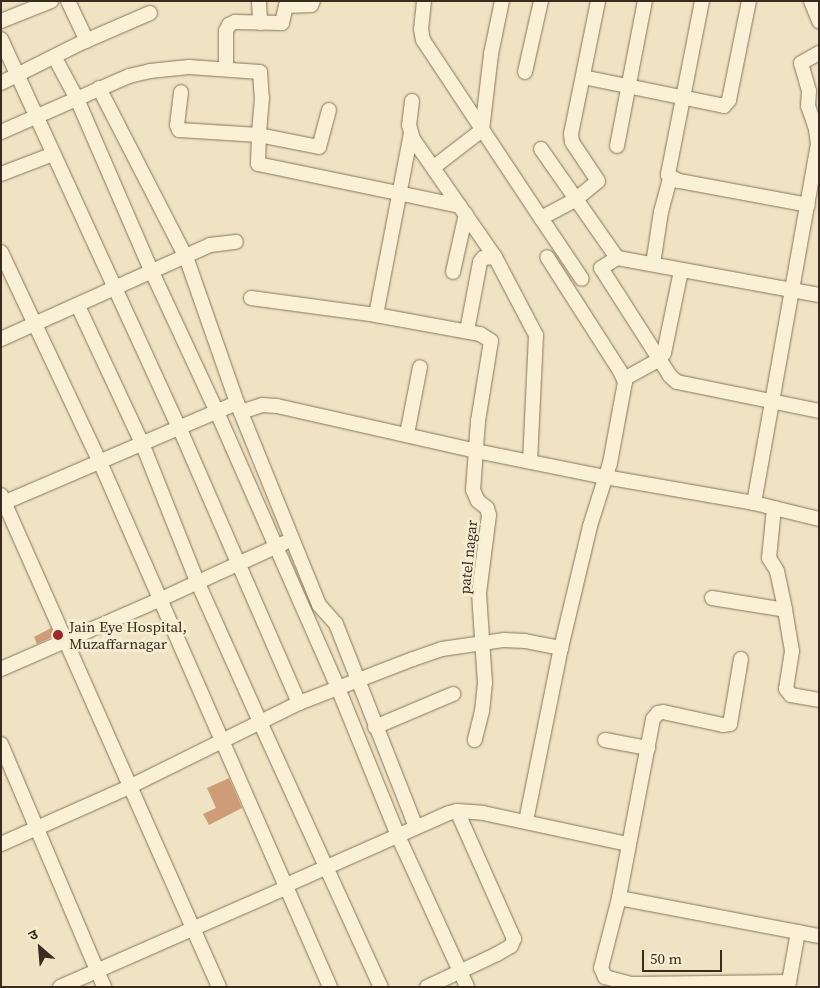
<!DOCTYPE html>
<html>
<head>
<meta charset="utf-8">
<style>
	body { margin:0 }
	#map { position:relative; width:820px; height:988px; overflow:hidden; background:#efe3c3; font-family:"Source Serif 4","Noto Sans Devanagari",serif }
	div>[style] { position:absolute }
	.building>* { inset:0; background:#ce9d78 }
	.roads { filter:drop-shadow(0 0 1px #897459) drop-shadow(0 0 1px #897459) }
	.minor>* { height:14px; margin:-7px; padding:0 7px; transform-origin:7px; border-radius:7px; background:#f9f0d6 }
	.dots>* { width:14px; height:14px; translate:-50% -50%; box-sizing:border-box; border:2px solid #f6edd2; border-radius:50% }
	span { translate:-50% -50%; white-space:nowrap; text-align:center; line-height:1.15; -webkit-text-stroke:5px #f6edd2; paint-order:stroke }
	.street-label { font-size:15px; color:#392b1e }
	.poi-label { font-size:15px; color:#392b1e }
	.left { translate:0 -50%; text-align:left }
	.frame { position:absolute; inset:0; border:2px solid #392b1e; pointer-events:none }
	.north { position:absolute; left:15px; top:923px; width:50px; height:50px; -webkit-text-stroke:4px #f6edd2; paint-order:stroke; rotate:333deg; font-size:14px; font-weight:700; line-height:20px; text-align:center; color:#392b1e }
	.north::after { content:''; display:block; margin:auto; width:18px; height:22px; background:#392b1e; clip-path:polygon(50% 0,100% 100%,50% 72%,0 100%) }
	.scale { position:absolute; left:642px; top:950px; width:80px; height:22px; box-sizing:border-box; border:2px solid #392b1e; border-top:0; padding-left:6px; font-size:15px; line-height:18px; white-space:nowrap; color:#392b1e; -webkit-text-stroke:4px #f6edd2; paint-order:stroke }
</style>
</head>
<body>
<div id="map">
	<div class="building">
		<div style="clip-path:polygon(51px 628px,54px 636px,37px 644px,34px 637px)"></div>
		<div style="clip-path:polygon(229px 778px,242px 808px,209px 825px,203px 814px,216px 808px,207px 788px)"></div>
	</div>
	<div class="roads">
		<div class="minor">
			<div style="left:68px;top:1px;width:44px;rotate:64.6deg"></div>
			<div style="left:259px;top:1px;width:22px;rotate:87deg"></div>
			<div style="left:424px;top:1px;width:28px;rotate:96deg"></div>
			<div style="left:421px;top:29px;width:11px;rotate:80deg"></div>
			<div style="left:423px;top:40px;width:214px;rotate:56.5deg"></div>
			<div style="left:541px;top:218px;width:40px;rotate:-28deg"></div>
			<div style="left:576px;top:199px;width:28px;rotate:-39deg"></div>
			<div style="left:598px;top:181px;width:47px;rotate:-123.7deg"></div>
			<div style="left:572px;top:142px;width:8px;rotate:-97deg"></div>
			<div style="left:571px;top:134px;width:136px;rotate:-78.5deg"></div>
			<div style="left:702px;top:1px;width:177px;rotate:101.1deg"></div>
			<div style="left:668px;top:175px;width:13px;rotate:29deg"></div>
			<div style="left:679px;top:181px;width:131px;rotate:10.5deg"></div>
			<div style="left:811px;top:1px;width:22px;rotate:68deg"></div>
			<div style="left:1px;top:21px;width:54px;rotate:-21.8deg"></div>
			<div style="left:1px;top:39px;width:427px;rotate:65.4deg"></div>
			<div style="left:179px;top:427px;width:301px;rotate:66.5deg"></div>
			<div style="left:55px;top:58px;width:47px;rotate:61.8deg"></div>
			<div style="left:77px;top:99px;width:189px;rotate:66.6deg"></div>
			<div style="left:152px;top:272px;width:154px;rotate:65.1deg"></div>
			<div style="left:217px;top:412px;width:301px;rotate:66.3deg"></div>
			<div style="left:338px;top:688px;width:160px;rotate:67.9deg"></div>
			<div style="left:398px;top:836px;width:166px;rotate:65.4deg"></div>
			<div style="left:226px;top:69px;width:38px;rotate:-90deg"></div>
			<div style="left:226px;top:31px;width:7px;rotate:-63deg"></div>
			<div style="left:229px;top:25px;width:7px;rotate:-27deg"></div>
			<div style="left:235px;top:22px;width:47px;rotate:1.2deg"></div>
			<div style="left:282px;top:23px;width:17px;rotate:-77deg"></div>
			<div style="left:286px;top:6px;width:25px;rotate:-2deg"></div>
			<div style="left:311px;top:5px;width:4px;rotate:-63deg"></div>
			<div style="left:525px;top:72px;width:73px;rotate:-77.3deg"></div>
			<div style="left:583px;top:77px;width:144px;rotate:11.6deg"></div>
			<div style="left:724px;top:106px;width:8px;rotate:-50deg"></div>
			<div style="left:729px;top:100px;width:101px;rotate:-78.6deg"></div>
			<div style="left:1px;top:83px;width:92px;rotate:-26.6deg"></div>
			<div style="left:83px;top:42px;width:73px;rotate:-23.4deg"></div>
			<div style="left:99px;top:88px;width:190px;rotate:62.8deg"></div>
			<div style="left:186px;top:257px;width:155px;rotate:70.7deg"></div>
			<div style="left:237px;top:403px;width:218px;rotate:67.9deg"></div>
			<div style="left:319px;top:605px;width:25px;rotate:48deg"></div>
			<div style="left:336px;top:624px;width:218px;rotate:68.5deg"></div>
			<div style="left:412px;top:101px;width:24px;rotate:97deg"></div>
			<div style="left:409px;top:125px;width:15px;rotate:74deg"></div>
			<div style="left:413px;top:139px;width:144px;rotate:55.2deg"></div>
			<div style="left:495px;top:257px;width:88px;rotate:62.3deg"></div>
			<div style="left:536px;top:335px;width:126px;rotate:92.7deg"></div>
			<div style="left:329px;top:110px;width:38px;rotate:105deg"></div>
			<div style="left:319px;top:147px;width:61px;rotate:-168.7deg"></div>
			<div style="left:259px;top:135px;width:29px;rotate:92deg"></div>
			<div style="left:258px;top:164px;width:206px;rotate:11.7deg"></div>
			<div style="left:1px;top:132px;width:140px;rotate:-23.6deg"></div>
			<div style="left:129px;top:76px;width:22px;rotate:-13deg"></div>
			<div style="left:150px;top:71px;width:39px;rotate:-6deg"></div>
			<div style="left:189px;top:67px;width:71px;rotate:4deg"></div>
			<div style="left:260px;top:72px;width:26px;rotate:86deg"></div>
			<div style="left:262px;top:98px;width:37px;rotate:95deg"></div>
			<div style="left:259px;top:135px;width:80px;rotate:-176.4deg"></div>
			<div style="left:179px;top:130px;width:5px;rotate:-112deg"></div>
			<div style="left:177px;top:125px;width:33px;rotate:-83deg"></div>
			<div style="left:617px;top:146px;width:148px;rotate:-79.1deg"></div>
			<div style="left:541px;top:149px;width:133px;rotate:55.1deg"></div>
			<div style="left:434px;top:167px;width:61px;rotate:-37.6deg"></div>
			<div style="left:482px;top:130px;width:77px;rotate:-83.2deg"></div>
			<div style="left:491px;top:54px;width:54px;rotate:-78.3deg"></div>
			<div style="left:1px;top:174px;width:56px;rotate:-21deg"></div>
			<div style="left:541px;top:218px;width:73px;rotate:56.1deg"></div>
			<div style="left:1px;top:252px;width:232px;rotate:64.8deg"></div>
			<div style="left:100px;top:462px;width:573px;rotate:66.34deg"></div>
			<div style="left:653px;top:264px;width:53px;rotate:-81.3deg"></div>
			<div style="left:661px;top:212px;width:35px;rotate:-75deg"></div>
			<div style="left:453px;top:272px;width:59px;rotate:-77.4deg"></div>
			<div style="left:819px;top:295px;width:205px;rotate:-169.6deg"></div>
			<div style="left:617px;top:258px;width:19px;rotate:148deg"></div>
			<div style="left:601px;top:268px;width:128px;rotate:57.4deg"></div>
			<div style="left:670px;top:376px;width:9px;rotate:41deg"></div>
			<div style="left:677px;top:382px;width:145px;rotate:11.5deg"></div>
			<div style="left:251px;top:298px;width:126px;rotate:7.7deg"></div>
			<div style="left:376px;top:315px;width:106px;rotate:10.4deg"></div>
			<div style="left:480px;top:334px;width:13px;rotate:32deg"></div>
			<div style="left:491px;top:341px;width:81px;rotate:99.2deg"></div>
			<div style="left:478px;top:421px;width:69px;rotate:94.1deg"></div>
			<div style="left:473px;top:490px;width:12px;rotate:66deg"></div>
			<div style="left:478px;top:501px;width:11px;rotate:38deg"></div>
			<div style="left:487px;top:508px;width:7px;rotate:74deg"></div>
			<div style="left:489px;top:515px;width:79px;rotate:97.3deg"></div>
			<div style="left:479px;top:593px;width:90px;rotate:86.2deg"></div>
			<div style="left:485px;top:683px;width:28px;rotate:96deg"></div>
			<div style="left:482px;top:711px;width:30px;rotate:104deg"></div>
			<div style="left:78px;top:306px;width:151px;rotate:65deg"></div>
			<div style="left:142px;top:443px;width:149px;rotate:68.3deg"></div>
			<div style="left:197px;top:581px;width:154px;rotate:65.9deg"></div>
			<div style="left:260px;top:722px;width:291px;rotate:65.5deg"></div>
			<div style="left:376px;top:315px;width:184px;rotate:-79.1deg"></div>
			<div style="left:467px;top:331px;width:70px;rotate:-79.3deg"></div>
			<div style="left:480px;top:262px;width:5px;rotate:-53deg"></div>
			<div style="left:483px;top:258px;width:12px;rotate:-5deg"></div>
			<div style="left:1px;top:339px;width:229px;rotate:-24.2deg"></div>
			<div style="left:210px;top:245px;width:26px;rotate:-7deg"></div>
			<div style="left:624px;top:379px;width:41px;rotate:-29.1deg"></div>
			<div style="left:660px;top:359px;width:7px;rotate:-56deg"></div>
			<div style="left:664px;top:353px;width:84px;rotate:-78.3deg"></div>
			<div style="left:241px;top:412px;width:22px;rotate:-18deg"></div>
			<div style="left:262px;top:405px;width:15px;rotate:4deg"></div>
			<div style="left:277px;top:406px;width:204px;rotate:12.7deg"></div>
			<div style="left:476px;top:451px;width:132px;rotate:11.4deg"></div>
			<div style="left:605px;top:477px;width:151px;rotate:9.9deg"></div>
			<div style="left:754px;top:503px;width:67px;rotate:13.8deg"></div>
			<div style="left:407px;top:434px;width:68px;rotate:-79deg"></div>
			<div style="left:1px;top:495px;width:538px;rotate:66.1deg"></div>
			<div style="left:754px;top:503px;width:365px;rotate:-79.9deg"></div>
			<div style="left:818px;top:144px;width:15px;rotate:-98deg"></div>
			<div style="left:816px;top:129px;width:24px;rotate:-109deg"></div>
			<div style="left:808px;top:106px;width:15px;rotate:-86deg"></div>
			<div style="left:809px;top:91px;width:29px;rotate:-106deg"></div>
			<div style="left:801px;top:63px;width:21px;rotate:-29deg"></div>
			<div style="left:1px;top:504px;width:257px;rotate:-23.2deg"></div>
			<div style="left:774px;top:508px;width:50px;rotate:95.7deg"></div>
			<div style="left:769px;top:558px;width:15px;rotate:58deg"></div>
			<div style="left:777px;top:571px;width:40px;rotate:78deg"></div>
			<div style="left:712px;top:598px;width:74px;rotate:9.3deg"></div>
			<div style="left:785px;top:610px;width:42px;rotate:80.3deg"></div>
			<div style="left:792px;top:651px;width:38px;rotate:99deg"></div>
			<div style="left:786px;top:689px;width:8px;rotate:50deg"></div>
			<div style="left:791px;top:695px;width:28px;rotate:10deg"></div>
			<div style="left:741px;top:659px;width:66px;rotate:99.6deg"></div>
			<div style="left:730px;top:724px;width:7px;rotate:172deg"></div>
			<div style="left:723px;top:725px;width:61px;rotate:-167.8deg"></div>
			<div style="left:663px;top:712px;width:5px;rotate:169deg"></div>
			<div style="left:658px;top:713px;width:8px;rotate:130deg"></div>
			<div style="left:653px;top:719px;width:182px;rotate:100.8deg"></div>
			<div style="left:619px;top:898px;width:204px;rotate:10.8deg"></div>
			<div style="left:1px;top:669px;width:175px;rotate:-23.6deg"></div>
			<div style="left:161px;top:599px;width:135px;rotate:-24.5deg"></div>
			<div style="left:375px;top:727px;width:85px;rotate:-22.9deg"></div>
			<div style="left:605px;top:740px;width:44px;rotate:10.5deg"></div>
			<div style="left:1px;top:744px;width:264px;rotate:67deg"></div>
			<div style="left:526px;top:821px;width:177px;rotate:-78.6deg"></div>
			<div style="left:561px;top:648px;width:125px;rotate:-76.6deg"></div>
			<div style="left:590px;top:526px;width:66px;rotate:-72.4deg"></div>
			<div style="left:610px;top:463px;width:82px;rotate:-79.5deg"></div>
			<div style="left:625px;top:382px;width:12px;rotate:-114deg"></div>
			<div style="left:620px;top:371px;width:135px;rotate:-122.6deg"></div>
			<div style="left:1px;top:844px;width:140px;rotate:-24deg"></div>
			<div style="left:129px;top:787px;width:190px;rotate:-26.3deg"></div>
			<div style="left:299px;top:703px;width:122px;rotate:-21.1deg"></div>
			<div style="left:413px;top:659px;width:31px;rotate:-19deg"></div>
			<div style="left:442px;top:649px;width:63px;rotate:-8.3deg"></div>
			<div style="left:504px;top:640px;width:21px;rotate:3deg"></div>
			<div style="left:525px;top:641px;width:37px;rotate:11deg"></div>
			<div style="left:619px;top:898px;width:72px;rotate:104.4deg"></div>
			<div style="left:601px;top:968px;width:10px;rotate:66deg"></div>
			<div style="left:605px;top:977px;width:28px;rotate:15deg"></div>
			<div style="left:632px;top:984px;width:157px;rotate:-0.7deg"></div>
			<div style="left:789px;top:982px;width:51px;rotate:-79.8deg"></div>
			<div style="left:60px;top:987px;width:246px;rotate:-23.7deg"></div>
			<div style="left:285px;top:888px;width:8px;rotate:-40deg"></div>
			<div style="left:291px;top:883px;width:173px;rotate:-23.9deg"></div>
			<div style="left:449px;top:813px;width:8px;rotate:-14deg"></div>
			<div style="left:457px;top:811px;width:26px;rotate:4deg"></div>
			<div style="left:483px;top:813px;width:148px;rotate:12.1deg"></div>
			<div style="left:427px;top:987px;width:77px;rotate:-25.2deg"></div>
			<div style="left:497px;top:954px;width:16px;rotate:-30deg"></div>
			<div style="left:511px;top:946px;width:8px;rotate:-67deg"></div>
			<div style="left:514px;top:939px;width:140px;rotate:-114deg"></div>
		</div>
	</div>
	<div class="dots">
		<div style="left:58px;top:635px;background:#9a2928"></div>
	</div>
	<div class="street-label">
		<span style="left:468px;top:557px;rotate:-84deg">patel nagar</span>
	</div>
	<div class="poi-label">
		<span class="left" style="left:69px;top:635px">Jain Eye Hospital,<br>Muzaffarnagar</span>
	</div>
	<div class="frame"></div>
	<div class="north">उ</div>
	<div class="scale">50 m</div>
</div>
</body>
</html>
